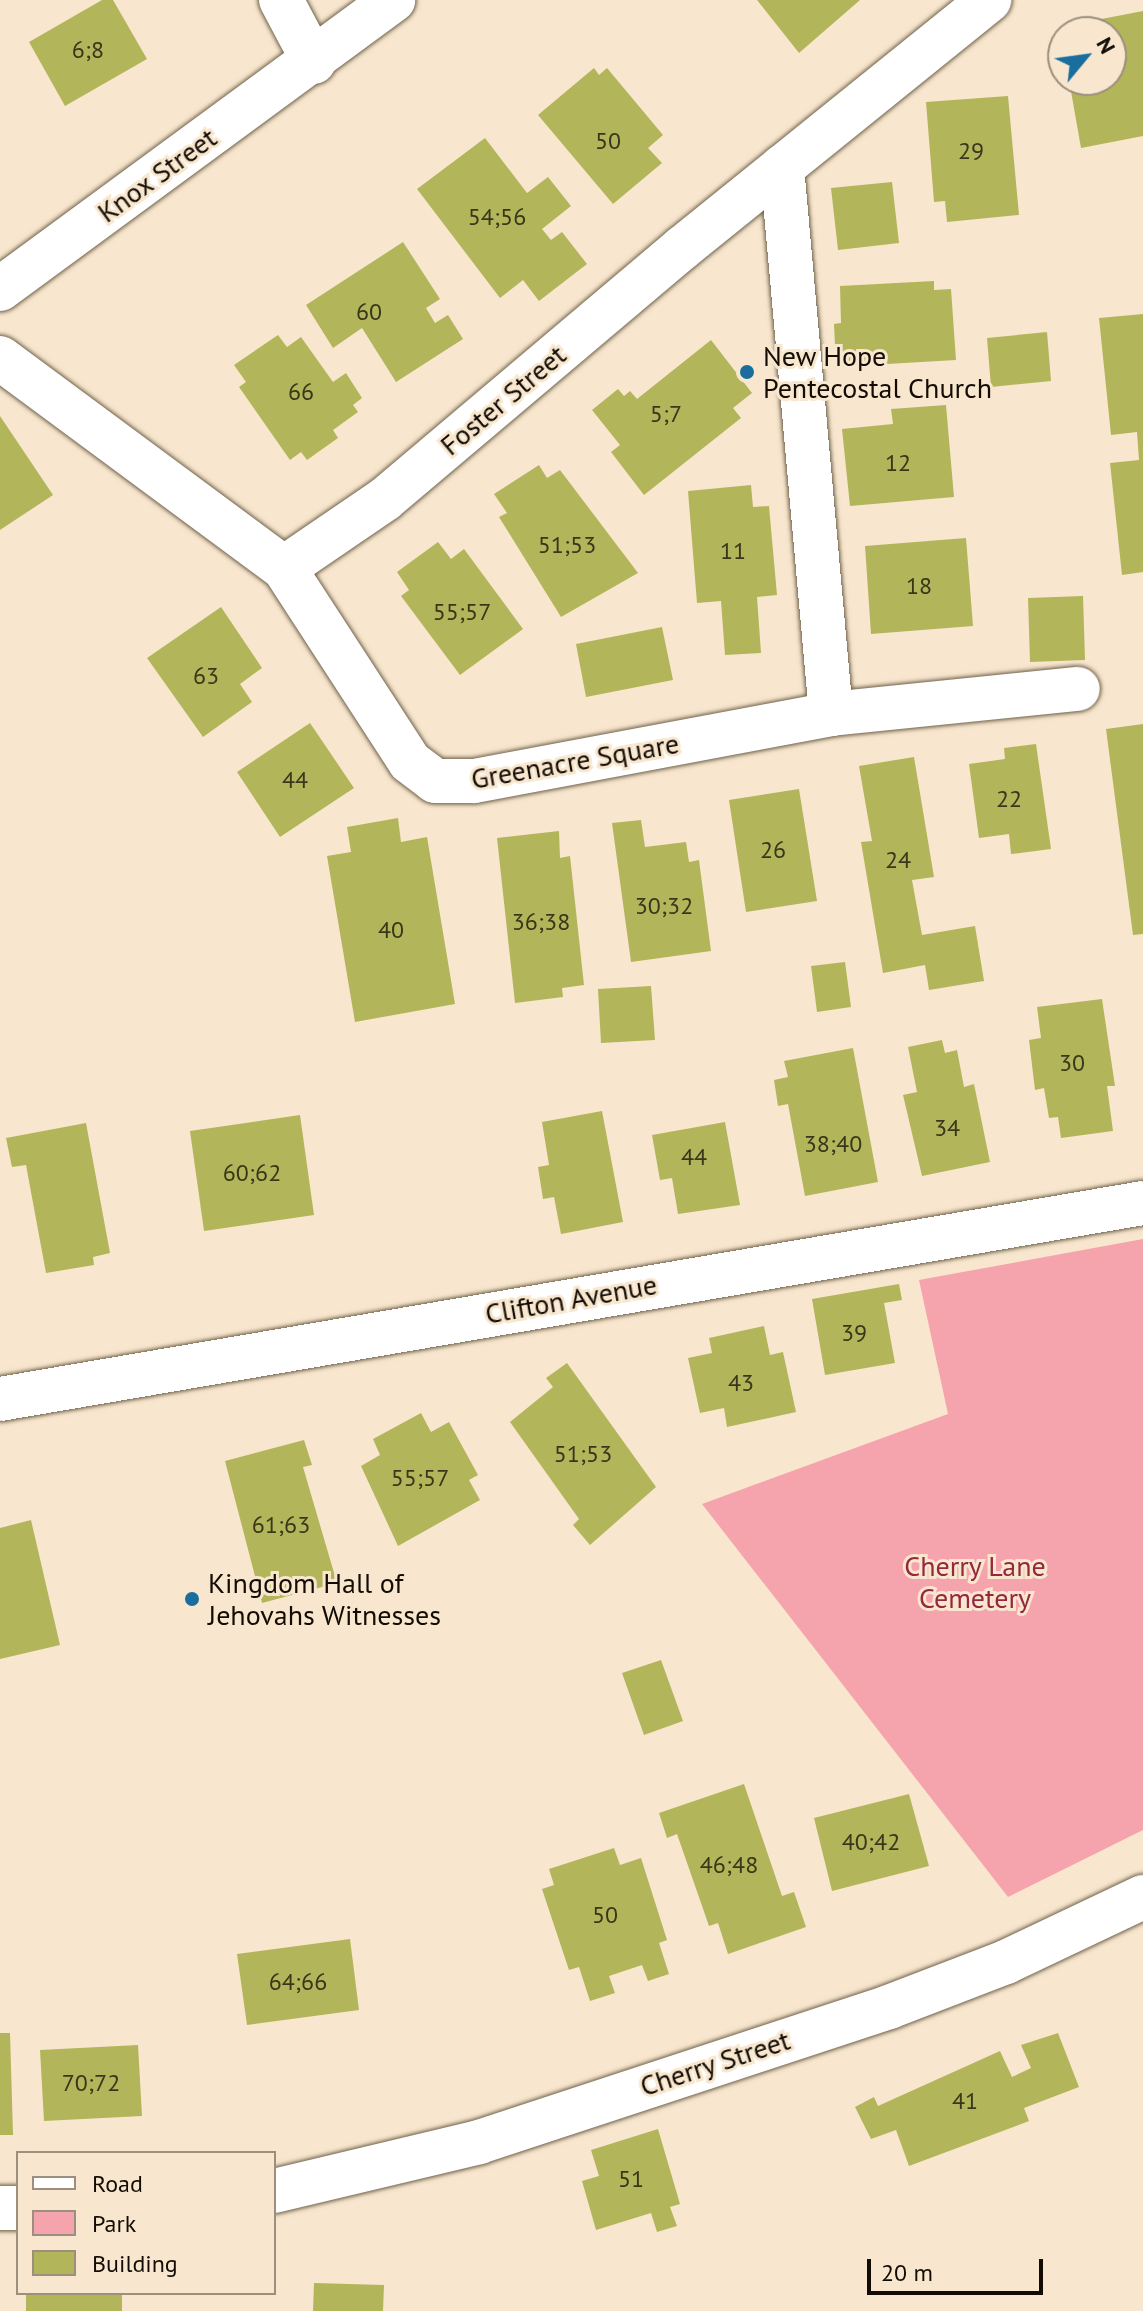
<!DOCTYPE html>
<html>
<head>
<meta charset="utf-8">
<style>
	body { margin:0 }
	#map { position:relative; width:1143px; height:2311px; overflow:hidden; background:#f8e7ce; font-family:"PT Sans",sans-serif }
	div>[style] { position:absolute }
	.green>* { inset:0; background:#f5a4ad }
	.building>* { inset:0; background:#b3b55a }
	.roads { filter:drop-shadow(0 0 2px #70614b) drop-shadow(0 0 2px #70614b) }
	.minor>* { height:44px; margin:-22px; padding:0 22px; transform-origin:22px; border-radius:22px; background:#fff }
	.dots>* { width:22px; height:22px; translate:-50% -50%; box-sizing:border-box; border:4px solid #f8e7ce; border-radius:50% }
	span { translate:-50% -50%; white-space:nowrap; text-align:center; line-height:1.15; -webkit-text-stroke:6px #f8e7ce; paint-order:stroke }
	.number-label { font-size:24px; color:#3a361a }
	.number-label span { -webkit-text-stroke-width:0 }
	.street-label { font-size:28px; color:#120c05 }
	.poi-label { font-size:28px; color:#120c05 }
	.left { translate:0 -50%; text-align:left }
	.park-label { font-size:28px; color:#95273f }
	.legend { position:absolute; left:16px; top:2151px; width:260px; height:144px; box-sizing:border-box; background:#f8e7ce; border:2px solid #9c8f7e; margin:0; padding:10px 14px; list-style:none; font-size:24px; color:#120c05 }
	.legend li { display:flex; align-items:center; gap:16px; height:40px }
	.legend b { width:40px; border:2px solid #9c8f7e }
	.north { position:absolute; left:1047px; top:16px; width:80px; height:80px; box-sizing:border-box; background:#f8e7ce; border:2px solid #9c8f7e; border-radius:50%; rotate:61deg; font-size:22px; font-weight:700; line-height:32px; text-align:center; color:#120c05 }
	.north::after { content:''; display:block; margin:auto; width:28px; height:36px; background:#196e9e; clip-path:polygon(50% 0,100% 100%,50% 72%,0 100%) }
	.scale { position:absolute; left:867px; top:2259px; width:176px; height:36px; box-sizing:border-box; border:4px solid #120c05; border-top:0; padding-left:10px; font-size:24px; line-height:28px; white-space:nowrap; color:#120c05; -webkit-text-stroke:6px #f8e7ce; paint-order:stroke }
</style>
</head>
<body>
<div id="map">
	<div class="green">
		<div style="clip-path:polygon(1143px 1239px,1143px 1830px,1008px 1897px,702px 1504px,948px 1414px,919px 1280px)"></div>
	</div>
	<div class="building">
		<div style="clip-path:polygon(102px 0,113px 0,147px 59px,65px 106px,29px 42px)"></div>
		<div style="clip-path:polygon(757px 0,860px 0,799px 53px)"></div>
		<div style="clip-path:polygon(1143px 11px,1143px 136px,1081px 148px,1069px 80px,1111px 80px,1111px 32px,1093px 32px,1091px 21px)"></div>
		<div style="clip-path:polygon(594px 68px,599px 75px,607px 68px,663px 135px,648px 148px,662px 163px,613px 204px,538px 115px)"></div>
		<div style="clip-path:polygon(1008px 96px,1019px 215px,947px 222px,945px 201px,934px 202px,926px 102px)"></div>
		<div style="clip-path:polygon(485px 138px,527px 193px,548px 177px,571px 206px,542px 229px,551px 240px,562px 232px,587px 264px,539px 301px,523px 280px,500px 298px,417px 189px)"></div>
		<div style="clip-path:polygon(892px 182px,899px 243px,838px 250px,831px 188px)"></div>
		<div style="clip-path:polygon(403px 242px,440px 299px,426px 308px,435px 323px,448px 315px,463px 339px,396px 382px,362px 328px,333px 348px,306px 305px)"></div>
		<div style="clip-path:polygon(934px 281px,934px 290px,951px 289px,956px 360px,836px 367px,834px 324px,841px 323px,840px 286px)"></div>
		<div style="clip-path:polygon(1143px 314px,1143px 572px,1122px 575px,1110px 463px,1139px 460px,1137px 432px,1111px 435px,1099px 318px)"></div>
		<div style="clip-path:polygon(1047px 332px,1051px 381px,991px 387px,987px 338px)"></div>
		<div style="clip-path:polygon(278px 335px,287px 347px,301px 337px,333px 382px,346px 373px,362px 398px,353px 405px,358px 412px,333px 430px,338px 438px,307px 460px,301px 452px,290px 460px,239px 387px,246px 382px,234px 365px)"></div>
		<div style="clip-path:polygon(711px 340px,752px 393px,733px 408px,741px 418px,644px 495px,611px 452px,620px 445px,592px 410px,618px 389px,624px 396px,630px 391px,637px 399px)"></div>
		<div style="clip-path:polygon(946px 405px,954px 497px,850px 506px,842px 429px,893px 424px,891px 409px)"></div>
		<div style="clip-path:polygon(0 416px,53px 495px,0 530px)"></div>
		<div style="clip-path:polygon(539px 465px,547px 478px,560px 470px,638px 573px,561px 617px,499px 517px,507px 513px,494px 494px)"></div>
		<div style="clip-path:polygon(751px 485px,753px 507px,769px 506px,777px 595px,757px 597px,761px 653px,725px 655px,721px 601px,697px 603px,688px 491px)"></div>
		<div style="clip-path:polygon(966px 538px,973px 626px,871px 634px,865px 546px)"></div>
		<div style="clip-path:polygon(438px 542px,451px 559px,464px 549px,523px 629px,460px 675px,401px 596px,409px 590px,397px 572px)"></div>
		<div style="clip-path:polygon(1083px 596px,1085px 660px,1030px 662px,1028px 598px)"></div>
		<div style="clip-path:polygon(221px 607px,262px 668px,240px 684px,252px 702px,203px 737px,147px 658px)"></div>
		<div style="clip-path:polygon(662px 627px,673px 680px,586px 697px,576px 644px)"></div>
		<div style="clip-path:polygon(310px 723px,354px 788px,280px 837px,237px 772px)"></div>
		<div style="clip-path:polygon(1143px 724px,1143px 934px,1133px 935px,1106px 729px)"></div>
		<div style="clip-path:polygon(1036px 744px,1051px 849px,1011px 854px,1009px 834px,979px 838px,969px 764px,1005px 759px,1004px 748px)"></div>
		<div style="clip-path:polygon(914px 757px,934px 877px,912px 880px,922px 935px,975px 926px,984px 981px,929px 990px,925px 965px,883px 973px,861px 842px,872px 841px,859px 766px)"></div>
		<div style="clip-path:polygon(799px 789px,817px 901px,746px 912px,729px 800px)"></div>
		<div style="clip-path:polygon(398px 818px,401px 842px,427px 837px,455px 1004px,355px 1022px,327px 856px,351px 852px,347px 827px)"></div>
		<div style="clip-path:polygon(641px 820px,645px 847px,686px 842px,689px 862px,699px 860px,711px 951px,631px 962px,612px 823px)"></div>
		<div style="clip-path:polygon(559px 831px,560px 858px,570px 856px,584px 985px,562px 988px,563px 997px,515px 1003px,497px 838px)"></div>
		<div style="clip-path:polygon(845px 962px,851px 1007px,817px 1012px,811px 966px)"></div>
		<div style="clip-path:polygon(651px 986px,655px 1040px,601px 1043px,598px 989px)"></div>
		<div style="clip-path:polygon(1102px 999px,1115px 1086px,1107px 1086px,1113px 1131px,1061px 1138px,1058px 1117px,1049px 1118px,1044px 1088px,1035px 1090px,1029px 1040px,1041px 1038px,1037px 1007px)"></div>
		<div style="clip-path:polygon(942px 1040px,945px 1053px,957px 1050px,964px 1087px,974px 1084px,990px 1162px,922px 1176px,903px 1095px,917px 1092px,908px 1047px)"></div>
		<div style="clip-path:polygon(853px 1048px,878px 1182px,805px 1196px,788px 1104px,778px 1106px,774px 1080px,788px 1077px,784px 1061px)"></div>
		<div style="clip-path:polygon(602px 1111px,623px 1222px,561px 1234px,554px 1197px,543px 1199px,538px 1167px,549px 1165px,542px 1122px)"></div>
		<div style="clip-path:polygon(300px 1115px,314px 1215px,204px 1231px,190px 1131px)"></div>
		<div style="clip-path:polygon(725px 1122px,740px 1205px,678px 1214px,672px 1178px,660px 1180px,652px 1135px)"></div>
		<div style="clip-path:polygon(86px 1123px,110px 1253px,93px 1257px,94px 1265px,46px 1273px,26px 1165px,12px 1167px,6px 1138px)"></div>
		<div style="clip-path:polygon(899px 1284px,902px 1300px,884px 1303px,895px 1363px,825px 1375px,812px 1299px)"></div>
		<div style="clip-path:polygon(764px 1326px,770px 1355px,783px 1352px,796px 1412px,727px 1427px,724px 1408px,700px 1413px,688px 1358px,712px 1353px,709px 1338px)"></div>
		<div style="clip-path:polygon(567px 1363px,656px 1487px,590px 1545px,573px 1525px,579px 1519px,510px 1422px,553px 1387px,546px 1378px)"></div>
		<div style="clip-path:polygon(421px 1413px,431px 1432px,449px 1422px,478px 1475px,469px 1480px,480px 1500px,398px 1546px,361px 1466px,380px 1455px,373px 1439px)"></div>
		<div style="clip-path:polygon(304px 1440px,312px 1465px,303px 1467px,337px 1583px,262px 1603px,225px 1461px)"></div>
		<div style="clip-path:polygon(31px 1520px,60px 1645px,0 1659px,0 1528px)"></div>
		<div style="clip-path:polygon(661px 1660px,683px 1721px,644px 1735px,622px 1673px)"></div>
		<div style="clip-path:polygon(744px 1784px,782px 1896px,794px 1892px,806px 1927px,728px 1954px,718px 1923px,709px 1926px,677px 1834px,667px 1838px,659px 1813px)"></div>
		<div style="clip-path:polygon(909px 1794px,929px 1866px,832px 1891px,814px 1818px)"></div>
		<div style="clip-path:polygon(614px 1848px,620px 1865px,641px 1858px,667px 1940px,659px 1943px,669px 1974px,648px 1981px,642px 1965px,609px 1976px,615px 1993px,590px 2001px,579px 1967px,569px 1970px,542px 1889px,554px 1885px,549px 1869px)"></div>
		<div style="clip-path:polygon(350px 1939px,359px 2010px,247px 2025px,237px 1954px)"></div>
		<div style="clip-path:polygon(0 2033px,10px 2033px,13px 2135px,0 2135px)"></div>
		<div style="clip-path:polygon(1058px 2033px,1079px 2087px,1024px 2108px,1029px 2121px,909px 2166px,896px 2130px,871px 2139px,855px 2107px,874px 2097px,878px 2106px,1000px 2051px,1012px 2077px,1031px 2068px,1021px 2045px)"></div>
		<div style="clip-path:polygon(138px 2045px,142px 2116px,44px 2121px,40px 2050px)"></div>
		<div style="clip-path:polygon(658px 2129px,680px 2204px,670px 2207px,677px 2226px,657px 2232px,651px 2213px,596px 2230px,582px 2181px,599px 2176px,591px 2150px)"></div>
		<div style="clip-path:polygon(314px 2283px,384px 2285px,383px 2311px,313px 2311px)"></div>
		<div style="clip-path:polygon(26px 2293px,122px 2293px,122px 2311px,26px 2311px)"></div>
	</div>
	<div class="roads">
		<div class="minor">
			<div style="left:281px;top:0;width:70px;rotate:62deg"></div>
			<div style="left:0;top:289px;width:488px;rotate:-36.3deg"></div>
			<div style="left:0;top:358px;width:353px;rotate:36.5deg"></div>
			<div style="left:284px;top:568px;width:122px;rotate:-34.3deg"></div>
			<div style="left:385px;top:499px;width:389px;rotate:-40.2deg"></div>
			<div style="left:682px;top:248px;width:395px;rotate:-38.9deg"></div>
			<div style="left:284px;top:568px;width:231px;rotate:57deg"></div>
			<div style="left:410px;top:762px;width:31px;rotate:37deg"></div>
			<div style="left:435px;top:781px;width:39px"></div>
			<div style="left:474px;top:781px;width:363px;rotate:-10.6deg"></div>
			<div style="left:831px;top:714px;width:549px;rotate:-95.12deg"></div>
			<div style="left:831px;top:714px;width:248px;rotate:-5.8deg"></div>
			<div style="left:0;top:1399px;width:1160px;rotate:-9.73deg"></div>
			<div style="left:274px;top:2191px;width:211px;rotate:-13.4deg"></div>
			<div style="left:479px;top:2142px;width:432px;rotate:-18.2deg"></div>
			<div style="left:889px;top:2007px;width:125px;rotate:-21deg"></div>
			<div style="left:1006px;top:1962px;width:152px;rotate:-25.4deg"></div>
			<div style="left:0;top:2208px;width:18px"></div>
		</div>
	</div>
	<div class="dots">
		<div style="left:747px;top:372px;background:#196e9e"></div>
		<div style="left:192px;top:1599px;background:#196e9e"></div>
	</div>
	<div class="number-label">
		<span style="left:88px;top:50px">6;8</span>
		<span style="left:608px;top:141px">50</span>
		<span style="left:971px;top:151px">29</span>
		<span style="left:497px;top:217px">54;56</span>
		<span style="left:369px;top:312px">60</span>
		<span style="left:301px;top:392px">66</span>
		<span style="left:666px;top:414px">5;7</span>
		<span style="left:898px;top:463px">12</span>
		<span style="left:567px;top:545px">51;53</span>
		<span style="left:733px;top:551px">11</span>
		<span style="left:919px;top:586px">18</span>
		<span style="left:462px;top:612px">55;57</span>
		<span style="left:206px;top:676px">63</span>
		<span style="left:295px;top:780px">44</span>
		<span style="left:1009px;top:799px">22</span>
		<span style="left:773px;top:850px">26</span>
		<span style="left:898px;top:860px">24</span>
		<span style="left:664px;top:906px">30;32</span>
		<span style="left:541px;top:922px">36;38</span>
		<span style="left:391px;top:930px">40</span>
		<span style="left:1072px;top:1063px">30</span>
		<span style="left:947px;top:1128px">34</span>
		<span style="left:833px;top:1144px">38;40</span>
		<span style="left:694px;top:1157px">44</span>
		<span style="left:252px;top:1173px">60;62</span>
		<span style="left:854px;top:1333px">39</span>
		<span style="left:741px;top:1383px">43</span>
		<span style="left:583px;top:1454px">51;53</span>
		<span style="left:420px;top:1478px">55;57</span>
		<span style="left:281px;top:1525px">61;63</span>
		<span style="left:871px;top:1842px">40;42</span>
		<span style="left:729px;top:1865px">46;48</span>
		<span style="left:605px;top:1915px">50</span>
		<span style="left:298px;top:1982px">64;66</span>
		<span style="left:91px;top:2083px">70;72</span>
		<span style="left:965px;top:2101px">41</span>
		<span style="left:631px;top:2179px">51</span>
	</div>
	<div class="street-label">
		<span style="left:157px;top:175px;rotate:-36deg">Knox Street</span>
		<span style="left:503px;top:400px;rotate:-40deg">Foster Street</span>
		<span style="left:575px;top:761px;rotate:-10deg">Greenacre Square</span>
		<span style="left:571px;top:1299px;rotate:-10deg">Clifton Avenue</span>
		<span style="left:715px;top:2063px;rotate:-18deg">Cherry Street</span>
	</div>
	<div class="poi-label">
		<span class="left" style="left:763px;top:372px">New Hope<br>Pentecostal Church</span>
		<span class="left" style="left:208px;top:1599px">Kingdom Hall of<br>Jehovahs Witnesses</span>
	</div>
	<div class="park-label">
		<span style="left:975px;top:1582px">Cherry Lane<br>Cemetery</span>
	</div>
	<ul class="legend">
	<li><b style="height:10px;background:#fff"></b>Road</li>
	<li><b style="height:22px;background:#f5a4ad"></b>Park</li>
	<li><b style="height:22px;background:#b3b55a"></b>Building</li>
	</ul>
	<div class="north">N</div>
	<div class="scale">20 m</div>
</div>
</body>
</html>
